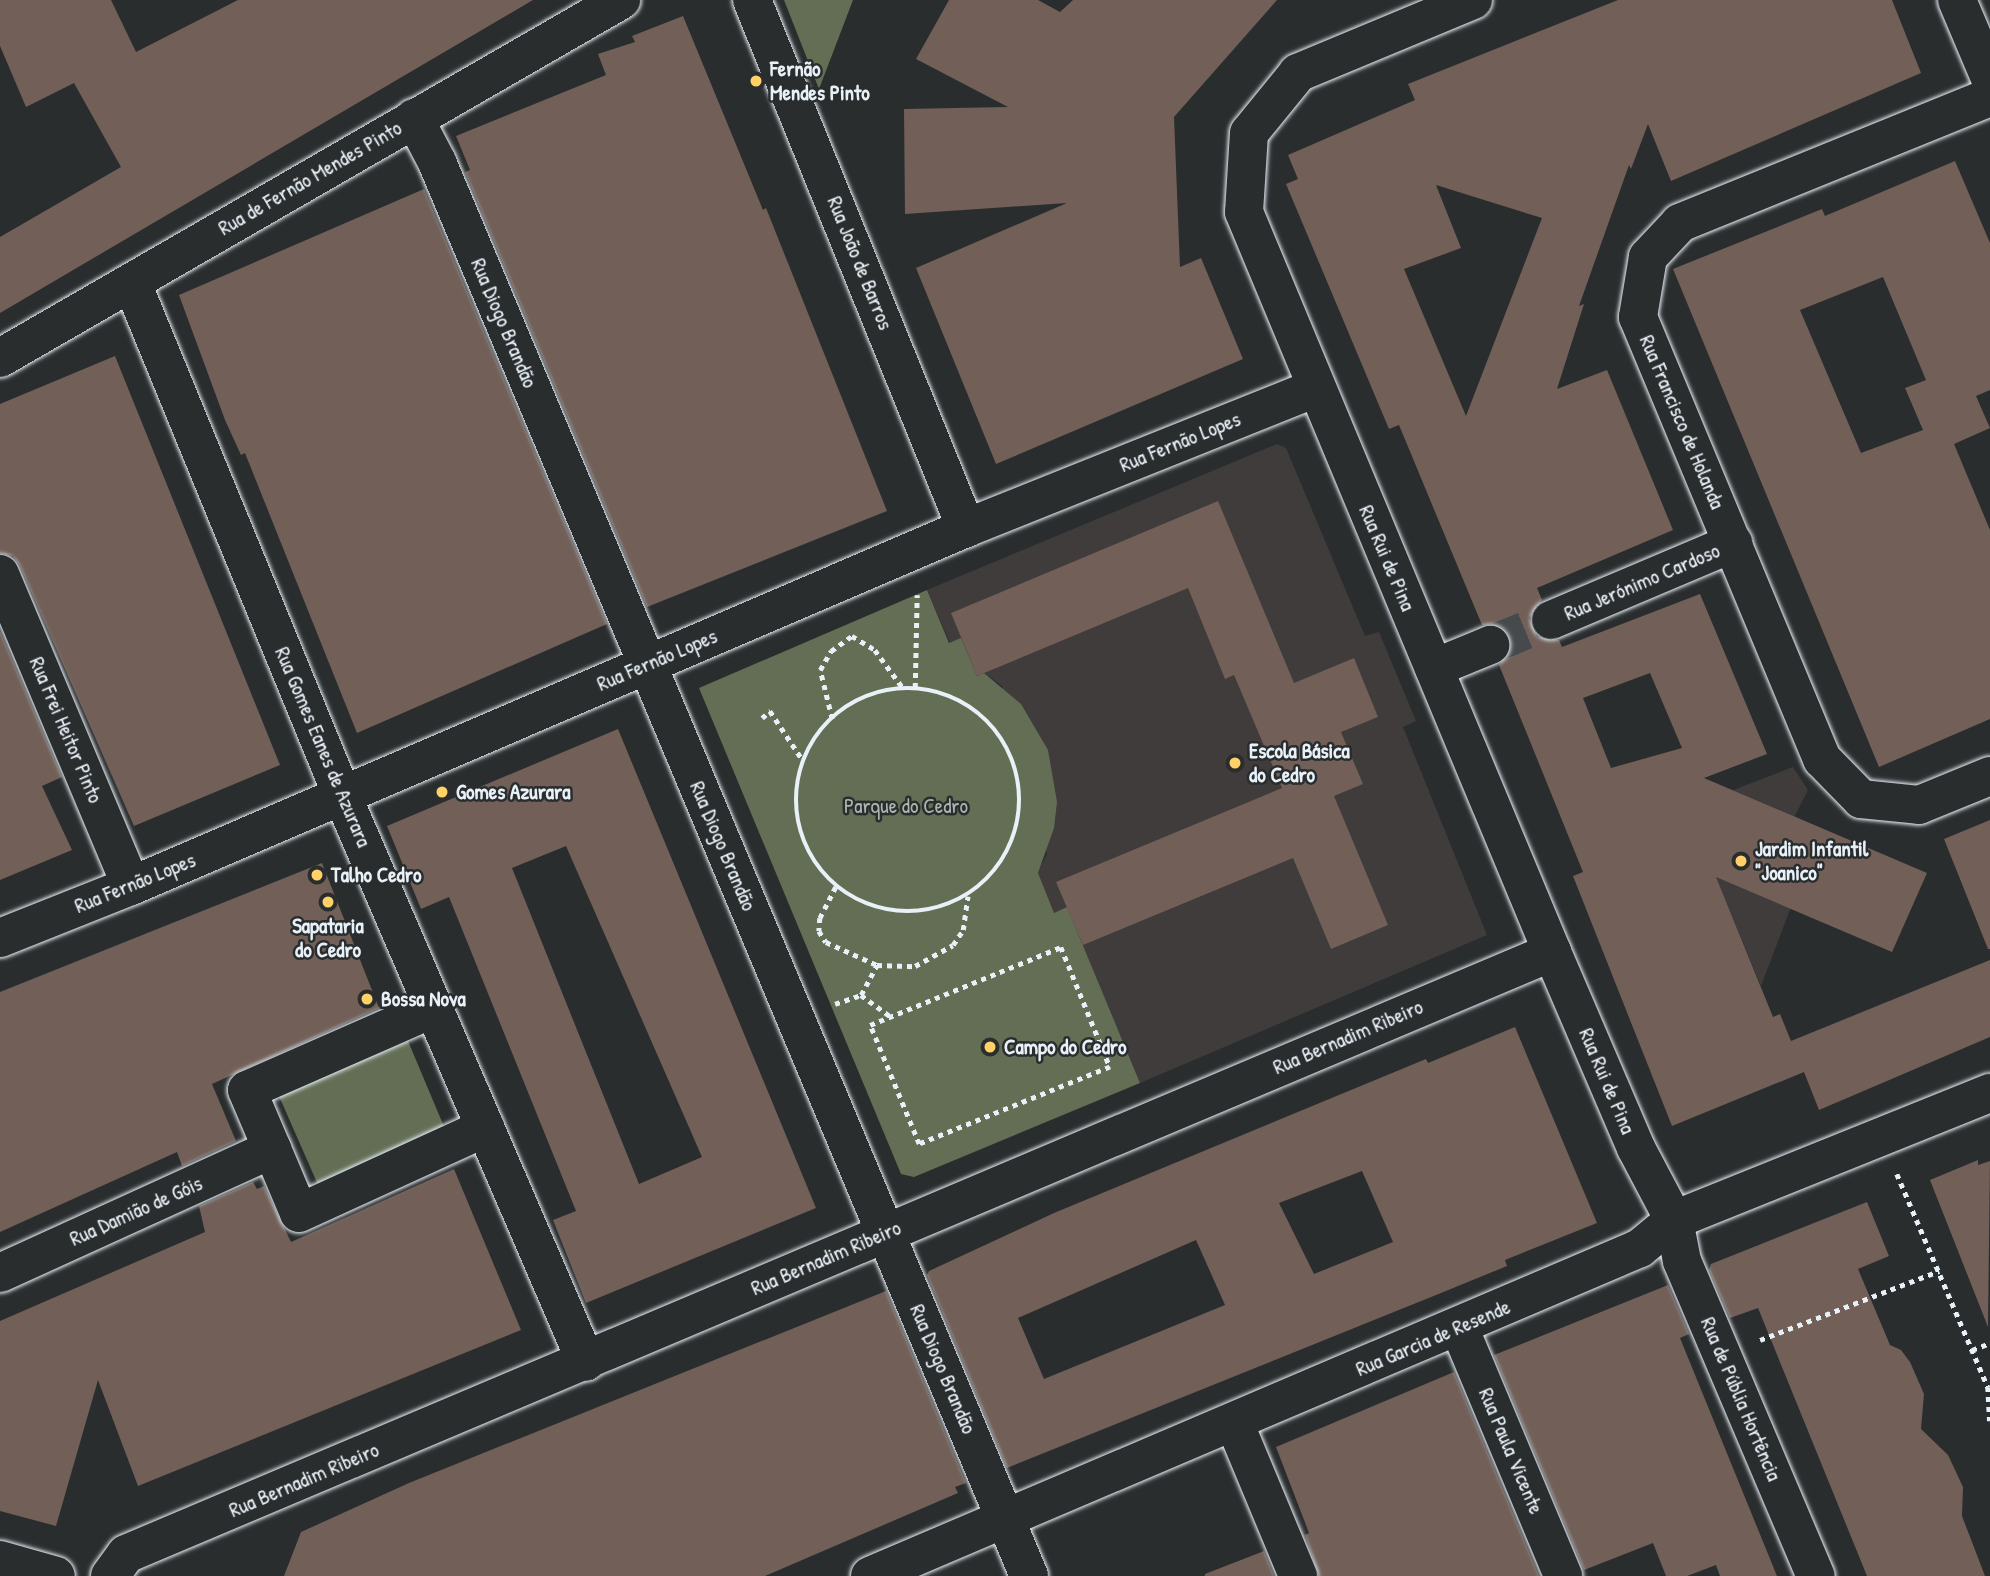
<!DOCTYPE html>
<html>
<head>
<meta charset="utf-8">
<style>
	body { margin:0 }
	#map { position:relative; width:1990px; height:1576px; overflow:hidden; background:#2a2d2e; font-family:"Patrick Hand",sans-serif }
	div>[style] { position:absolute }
	.built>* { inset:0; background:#3f3c3b }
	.green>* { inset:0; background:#646e55 }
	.building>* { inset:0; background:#715f58 }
	.street-tunnel>* { height:38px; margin-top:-19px; transform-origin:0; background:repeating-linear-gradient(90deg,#464a4c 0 38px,transparent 0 57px) }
	.path>* { height:4.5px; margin-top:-2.25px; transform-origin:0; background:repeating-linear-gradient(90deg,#e8f1f8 0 5px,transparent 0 10px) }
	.path>.ring { margin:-2.25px; padding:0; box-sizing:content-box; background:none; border:4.5px solid #e8f1f8; border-radius:50% }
	.roads { filter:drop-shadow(0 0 2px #e8f1f8) drop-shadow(0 0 2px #e8f1f8) }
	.street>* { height:38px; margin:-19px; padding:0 19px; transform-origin:19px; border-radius:19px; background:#2a2d2e }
	.secondary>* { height:38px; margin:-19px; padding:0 19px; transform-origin:19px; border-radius:19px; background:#2a2d2e }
	.dots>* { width:19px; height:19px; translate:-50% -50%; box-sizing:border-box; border:4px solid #2a2d2e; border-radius:50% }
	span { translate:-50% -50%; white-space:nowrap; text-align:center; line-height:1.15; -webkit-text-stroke:5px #2a2d2e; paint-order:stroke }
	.poi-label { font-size:21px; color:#e8f1f8; font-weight:700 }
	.left { translate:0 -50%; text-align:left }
	.street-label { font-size:21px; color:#e8f1f8 }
	.park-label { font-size:21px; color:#adb6af }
</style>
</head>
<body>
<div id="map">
	<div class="built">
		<div style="clip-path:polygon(1277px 444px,1286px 448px,1365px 636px,1379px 632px,1416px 721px,1403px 727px,1487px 935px,1140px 1083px,1067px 908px,1054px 913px,1037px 873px,1047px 854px,1002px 686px,984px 673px,977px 676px,950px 643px,927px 590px)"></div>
		<div style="clip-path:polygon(1793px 767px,1808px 790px,1756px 893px,1791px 907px,1761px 986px,1687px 808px)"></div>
	</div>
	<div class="green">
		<div style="clip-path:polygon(784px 0,853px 0,819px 89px)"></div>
		<div style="clip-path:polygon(927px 590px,949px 643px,961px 638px,977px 676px,984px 673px,1021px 704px,1048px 750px,1057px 802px,1054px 828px,1038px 873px,1054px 913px,1067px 907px,1140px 1083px,914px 1177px,901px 1174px,699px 688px)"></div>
		<div style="clip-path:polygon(408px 1041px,445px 1129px,318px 1185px,279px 1096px)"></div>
	</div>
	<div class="building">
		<div style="clip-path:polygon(0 0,111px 0,136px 52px,238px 0,533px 0,0 313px,0 237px,121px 167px,74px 83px,26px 107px,0 46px)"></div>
		<div style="clip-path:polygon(949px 0,1038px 0,1060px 12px,1073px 0,1277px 0,1174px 117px,1180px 267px,1201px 258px,1243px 359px,996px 464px,916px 268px,1067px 203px,905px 214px,904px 109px,1008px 107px,916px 59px)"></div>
		<div style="clip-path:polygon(evenodd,1618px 0,1892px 0,1921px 73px,1671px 181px,1648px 124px,1631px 169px,1629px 165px,1579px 306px,1584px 304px,1557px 389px,1607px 370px,1673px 530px,1537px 588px,1542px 600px,1529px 618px,1537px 637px,1559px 640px,1562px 647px,1700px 594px,1767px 754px,1704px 778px,1927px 873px,1892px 952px,1716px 877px,1773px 1017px,1780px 1014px,1791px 1041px,1990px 960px,1990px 1037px,1819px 1110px,1804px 1072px,1672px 1126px,1573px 876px,1583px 872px,1499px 665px,1511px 649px,1510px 636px,1494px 624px,1482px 625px,1399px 425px,1389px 429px,1286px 184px,1298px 179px,1288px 155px,1415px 100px,1408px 84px,1618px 0,1436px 185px,1542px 218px,1466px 416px,1404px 269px,1461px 248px,1436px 185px,1618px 0,1650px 673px,1682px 748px,1611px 768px,1583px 698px,1650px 673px)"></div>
		<div style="clip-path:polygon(683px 16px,763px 210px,766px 208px,887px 511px,647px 607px,465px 172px,470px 170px,456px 136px,606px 75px,598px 54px,635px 42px,632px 36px)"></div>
		<div style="clip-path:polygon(evenodd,1955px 161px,1990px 243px,1990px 390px,1976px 396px,1990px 428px,1954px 444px,1990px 530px,1990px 719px,1879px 767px,1673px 269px,1822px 209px,1825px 216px,1955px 161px,1883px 277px,1926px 380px,1905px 388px,1923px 430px,1861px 453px,1800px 310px,1883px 277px)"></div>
		<div style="clip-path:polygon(424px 189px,607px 624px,357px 733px,245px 453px,241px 455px,225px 420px,179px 295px)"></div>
		<div style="clip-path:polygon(115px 356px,280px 765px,134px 826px,20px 566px,13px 556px,0 553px,0 404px)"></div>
		<div style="clip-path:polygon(1218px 501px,1294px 683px,1354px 658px,1378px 717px,1341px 732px,1363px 784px,1334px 796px,1388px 925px,1331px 949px,1293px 858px,1083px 945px,1056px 882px,1282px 788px,1234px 675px,1225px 679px,1188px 588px,977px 676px,951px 613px)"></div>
		<div style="clip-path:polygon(0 631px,62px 777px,42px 786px,72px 850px,0 880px)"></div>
		<div style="clip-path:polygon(evenodd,618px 729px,816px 1208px,586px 1303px,553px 1220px,576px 1211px,449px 897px,421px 909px,387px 826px,618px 729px,566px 846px,702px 1157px,639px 1184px,512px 868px,566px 846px)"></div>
		<div style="clip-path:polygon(1990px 820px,1990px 949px,1988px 949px,1944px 839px)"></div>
		<div style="clip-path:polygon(322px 863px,379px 1008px,212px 1084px,236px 1141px,182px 1166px,177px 1152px,0 1232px,0 992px)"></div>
		<div style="clip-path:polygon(evenodd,1515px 1027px,1597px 1223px,1505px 1260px,1507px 1266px,1441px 1293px,1007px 1468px,927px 1275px,929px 1271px,1054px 1213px,1426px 1059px,1428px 1063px,1515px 1027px,1362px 1171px,1393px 1242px,1314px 1274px,1279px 1203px,1362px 1171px,1515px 1027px,1196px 1240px,1225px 1305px,1044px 1379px,1018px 1318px,1196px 1240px)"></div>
		<div style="clip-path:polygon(1978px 1160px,1978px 1165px,1990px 1161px,1988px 1327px,1930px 1180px)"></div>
		<div style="clip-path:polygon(454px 1169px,521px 1330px,138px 1486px,98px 1380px,56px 1526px,0 1511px,0 1321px,205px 1232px,199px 1206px,253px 1182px,257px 1189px,264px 1186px,291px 1242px)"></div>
		<div style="clip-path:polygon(1867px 1202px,1889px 1256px,1858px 1269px,1890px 1345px,1901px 1350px,1910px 1362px,1924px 1394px,1921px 1429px,1948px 1455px,1963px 1487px,1962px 1516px,1985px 1576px,1867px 1576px,1758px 1308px,1730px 1318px,1709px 1270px,1711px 1264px)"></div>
		<div style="clip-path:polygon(1668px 1285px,1689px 1334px,1680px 1338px,1777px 1576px,1720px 1576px,1716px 1565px,1687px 1576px,1666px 1576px,1653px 1543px,1584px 1570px,1494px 1355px)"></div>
		<div style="clip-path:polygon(886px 1291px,966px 1483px,955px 1487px,958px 1493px,765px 1576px,284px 1576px,301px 1532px,409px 1483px)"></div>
		<div style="clip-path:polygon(1454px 1372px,1539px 1576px,1319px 1576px,1305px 1535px,1309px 1533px,1276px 1447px)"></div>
		<div style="clip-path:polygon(1264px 1551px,1274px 1576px,1205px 1576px,1205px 1574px)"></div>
	</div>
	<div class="street-tunnel">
		<div style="left:1490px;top:645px;width:66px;rotate:-22.3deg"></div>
	</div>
	<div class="path">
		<div class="ring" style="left:796px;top:688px;width:219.5px;height:219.5px"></div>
		<div style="left:915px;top:688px;width:93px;rotate:-88.8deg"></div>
		<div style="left:762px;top:718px;width:11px;rotate:-41deg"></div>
		<div style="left:770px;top:711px;width:58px;rotate:56.3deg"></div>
		<div style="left:832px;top:719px;width:50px;rotate:-103.8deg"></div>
		<div style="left:820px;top:670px;width:22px;rotate:-60deg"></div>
		<div style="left:831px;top:651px;width:26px;rotate:-36deg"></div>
		<div style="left:852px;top:636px;width:27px;rotate:31deg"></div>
		<div style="left:875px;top:650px;width:47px;rotate:53.6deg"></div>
		<div style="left:836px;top:887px;width:35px;rotate:117deg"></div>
		<div style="left:820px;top:918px;width:13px;rotate:94deg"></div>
		<div style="left:819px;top:931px;width:13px;rotate:58deg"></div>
		<div style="left:826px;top:942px;width:56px;rotate:24.3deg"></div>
		<div style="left:877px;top:965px;width:38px;rotate:2deg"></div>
		<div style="left:915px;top:966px;width:43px;rotate:-28.9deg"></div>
		<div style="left:953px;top:945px;width:18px;rotate:-56deg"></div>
		<div style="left:963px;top:930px;width:34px;rotate:-82deg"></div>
		<div style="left:1061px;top:947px;width:130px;rotate:67.8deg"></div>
		<div style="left:1110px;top:1067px;width:206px;rotate:158deg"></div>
		<div style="left:919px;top:1144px;width:129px;rotate:-112.4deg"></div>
		<div style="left:870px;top:1025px;width:206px;rotate:-22.2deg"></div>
		<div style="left:861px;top:995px;width:37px;rotate:36deg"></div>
		<div style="left:835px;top:1004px;width:28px;rotate:-19deg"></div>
		<div style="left:861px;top:995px;width:34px;rotate:-62deg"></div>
		<div style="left:1897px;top:1174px;width:232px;rotate:66.9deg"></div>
		<div style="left:1988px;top:1387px;width:34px;rotate:87deg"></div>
		<div style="left:1760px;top:1340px;width:192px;rotate:-21.1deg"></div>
		<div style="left:1972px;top:1350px;width:19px;rotate:-21deg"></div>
	</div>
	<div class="roads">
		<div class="street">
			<div style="left:752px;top:0;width:570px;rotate:67.94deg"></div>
			<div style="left:1473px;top:0;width:190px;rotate:157.4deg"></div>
			<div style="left:1298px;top:73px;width:77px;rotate:129.2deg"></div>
			<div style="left:1249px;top:133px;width:79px;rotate:93.6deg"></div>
			<div style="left:1244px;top:212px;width:802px;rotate:67.4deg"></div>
			<div style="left:1552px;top:952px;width:213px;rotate:66.8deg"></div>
			<div style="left:1636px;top:1148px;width:81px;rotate:62.2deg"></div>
			<div style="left:1674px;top:1220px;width:42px;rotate:79deg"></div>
			<div style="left:1682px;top:1261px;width:342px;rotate:67deg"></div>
			<div style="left:1990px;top:97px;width:335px;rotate:157.9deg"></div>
			<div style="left:1680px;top:223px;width:47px;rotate:133.3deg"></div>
			<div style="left:1648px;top:257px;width:61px;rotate:99.5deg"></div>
			<div style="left:1638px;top:317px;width:479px;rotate:67.4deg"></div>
			<div style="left:1822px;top:759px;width:56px;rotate:45.7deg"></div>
			<div style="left:1861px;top:799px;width:58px;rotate:5.9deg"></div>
			<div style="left:1919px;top:805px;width:77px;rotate:-22.2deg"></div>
			<div style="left:414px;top:118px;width:50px;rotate:62.4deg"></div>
			<div style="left:437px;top:162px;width:1533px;rotate:67.28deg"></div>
			<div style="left:132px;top:283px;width:553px;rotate:67.7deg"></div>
			<div style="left:342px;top:795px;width:617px;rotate:66.72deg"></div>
			<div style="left:0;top:358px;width:717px;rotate:-29.96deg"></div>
			<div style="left:0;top:574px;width:338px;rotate:67.2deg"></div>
			<div style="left:1551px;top:620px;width:198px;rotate:-22.9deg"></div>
			<div style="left:1434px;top:668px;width:61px;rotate:-22.3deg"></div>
			<div style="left:0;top:938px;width:141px;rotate:-21.7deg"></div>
			<div style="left:131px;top:886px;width:909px;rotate:-23.21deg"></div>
			<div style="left:966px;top:528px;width:377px;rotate:-21.8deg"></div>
			<div style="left:434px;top:1008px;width:204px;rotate:156.3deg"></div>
			<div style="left:247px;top:1090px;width:64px;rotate:67deg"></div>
			<div style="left:272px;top:1149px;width:69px;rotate:67.1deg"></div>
			<div style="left:299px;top:1213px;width:205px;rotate:-24.6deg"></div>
			<div style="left:0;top:1273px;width:299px;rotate:-24.5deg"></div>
			<div style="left:1459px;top:1327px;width:270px;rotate:67.3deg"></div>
			<div style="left:1234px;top:1422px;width:167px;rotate:67.4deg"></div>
			<div style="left:110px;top:1576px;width:27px;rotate:-54deg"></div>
			<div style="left:126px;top:1554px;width:1548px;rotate:-22.89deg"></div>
			<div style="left:870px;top:1576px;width:837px;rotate:-23.07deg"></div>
			<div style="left:1640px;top:1248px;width:44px;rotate:-39.5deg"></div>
			<div style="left:1674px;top:1220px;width:341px;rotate:-21.9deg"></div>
		</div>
		<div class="secondary">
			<div style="left:1957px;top:0;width:85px;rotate:67.1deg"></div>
			<div style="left:0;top:1560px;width:58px;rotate:15.9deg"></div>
		</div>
	</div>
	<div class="dots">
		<div style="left:756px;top:81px;background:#ffd166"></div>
		<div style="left:1235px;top:763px;background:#ffd166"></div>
		<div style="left:442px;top:792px;background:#ffd166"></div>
		<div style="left:1741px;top:861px;background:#ffd166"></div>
		<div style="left:317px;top:875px;background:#ffd166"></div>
		<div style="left:328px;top:902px;background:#ffd166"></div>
		<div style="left:367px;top:999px;background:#ffd166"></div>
		<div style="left:990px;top:1047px;background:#ffd166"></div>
	</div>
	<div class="poi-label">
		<span class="left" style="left:770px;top:81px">Fernão<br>Mendes Pinto</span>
		<span class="left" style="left:1249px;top:763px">Escola Básica<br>do Cedro</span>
		<span class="left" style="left:456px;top:792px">Gomes Azurara</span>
		<span class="left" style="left:1755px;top:861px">Jardim Infantil<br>"Joanico"</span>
		<span class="left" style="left:331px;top:875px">Talho Cedro</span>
		<span style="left:328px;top:938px">Sapataria<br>do Cedro</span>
		<span class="left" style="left:381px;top:999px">Bossa Nova</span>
		<span class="left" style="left:1004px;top:1047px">Campo do Cedro</span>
	</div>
	<div class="street-label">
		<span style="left:310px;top:178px;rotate:-30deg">Rua de Fernão Mendes Pinto</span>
		<span style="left:860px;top:263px;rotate:68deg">Rua João de Barros</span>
		<span style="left:504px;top:323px;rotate:67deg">Rua Diogo Brandão</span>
		<span style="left:1682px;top:422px;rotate:67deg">Rua Francisco de Holanda</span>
		<span style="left:1180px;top:442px;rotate:-22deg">Rua Fernão Lopes</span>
		<span style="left:1387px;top:558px;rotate:67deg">Rua Rui de Pina</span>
		<span style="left:1642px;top:582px;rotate:-23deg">Rua Jerónimo Cardoso</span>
		<span style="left:657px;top:660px;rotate:-23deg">Rua Fernão Lopes</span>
		<span style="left:66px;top:730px;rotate:67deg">Rua Frei Heitor Pinto</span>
		<span style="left:323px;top:747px;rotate:67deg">Rua Gomes Eanes de Azurara</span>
		<span style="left:723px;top:846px;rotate:67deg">Rua Diogo Brandão</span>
		<span style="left:135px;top:883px;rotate:-22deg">Rua Fernão Lopes</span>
		<span style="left:1348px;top:1037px;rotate:-23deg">Rua Bernadim Ribeiro</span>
		<span style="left:1607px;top:1081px;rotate:67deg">Rua Rui de Pina</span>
		<span style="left:136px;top:1211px;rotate:-24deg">Rua Damião de Góis</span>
		<span style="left:826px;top:1258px;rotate:-23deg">Rua Bernadim Ribeiro</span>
		<span style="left:1433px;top:1338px;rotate:-23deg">Rua Garcia de Resende</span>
		<span style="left:943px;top:1369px;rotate:67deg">Rua Diogo Brandão</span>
		<span style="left:1741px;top:1399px;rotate:67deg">Rua de Públia Hortência</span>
		<span style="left:1511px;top:1451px;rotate:67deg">Rua Paula Vicente</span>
		<span style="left:304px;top:1480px;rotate:-23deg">Rua Bernadim Ribeiro</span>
	</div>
	<div class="park-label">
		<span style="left:906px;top:806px">Parque do Cedro</span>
	</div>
</div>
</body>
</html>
